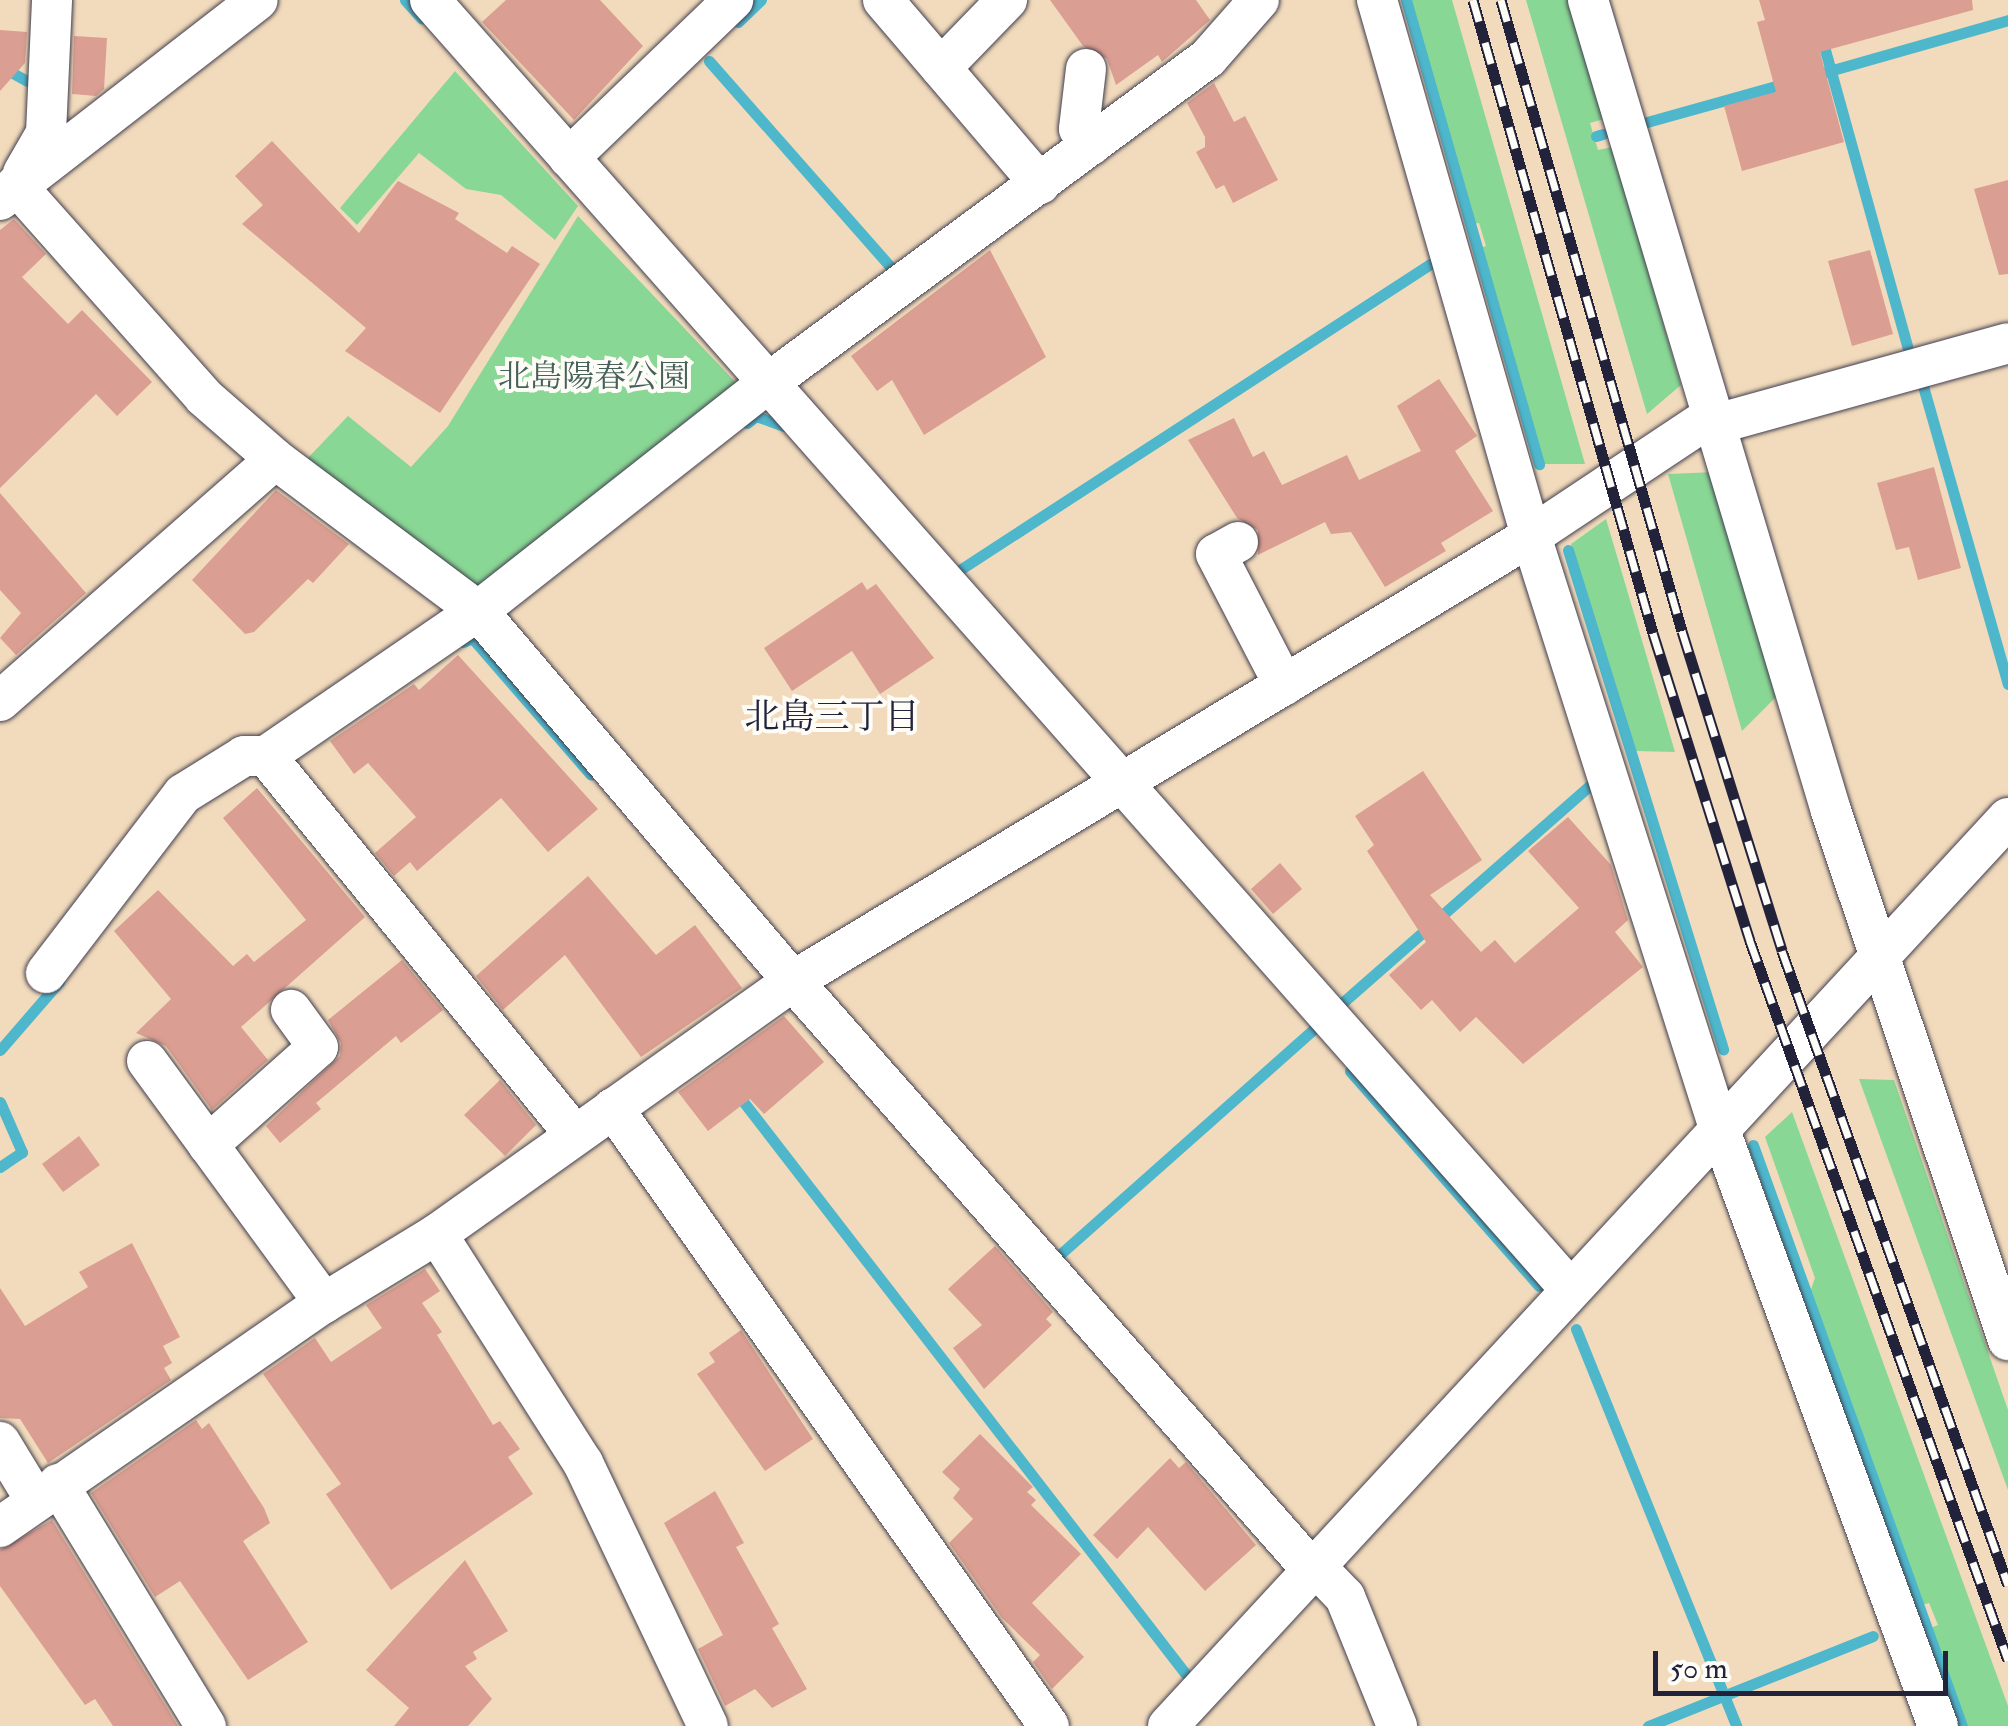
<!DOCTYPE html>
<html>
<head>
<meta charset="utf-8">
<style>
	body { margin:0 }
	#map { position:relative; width:2008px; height:1726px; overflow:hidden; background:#f2dbbc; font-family:"IM FELL Double Pica","Noto Serif JP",serif }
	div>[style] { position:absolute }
	.green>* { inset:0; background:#89d795 }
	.stream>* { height:11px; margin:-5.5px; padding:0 5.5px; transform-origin:5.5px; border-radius:5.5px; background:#4eb7cc }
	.building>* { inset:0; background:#db9e92 }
	.roads { filter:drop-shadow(0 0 2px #413e4e) drop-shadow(0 0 2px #413e4e) }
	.minor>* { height:40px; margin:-20px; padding:0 20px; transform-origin:20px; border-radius:20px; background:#fff }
	.rail>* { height:11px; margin-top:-5.5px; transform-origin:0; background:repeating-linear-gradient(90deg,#fdfcf7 0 22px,#22223b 0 44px); box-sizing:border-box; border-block:2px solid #22223b }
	span { translate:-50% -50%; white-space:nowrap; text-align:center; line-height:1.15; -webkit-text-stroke:8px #fdfcf7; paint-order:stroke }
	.park-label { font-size:32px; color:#46615a }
	.neighbourhood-label { font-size:35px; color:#22223b }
	.scale { position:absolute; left:1653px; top:1651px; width:295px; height:45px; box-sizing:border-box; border:5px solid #22223b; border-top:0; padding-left:12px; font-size:30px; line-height:35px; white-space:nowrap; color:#22223b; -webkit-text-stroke:8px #fdfcf7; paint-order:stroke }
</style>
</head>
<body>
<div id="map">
	<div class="green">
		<div style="clip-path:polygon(1410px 0,1452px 0,1585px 464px,1542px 464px,1480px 248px,1486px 246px,1479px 223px,1473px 224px)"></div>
		<div style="clip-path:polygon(1526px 0,1570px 0,1604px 119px,1590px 123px,1598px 150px,1612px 147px,1681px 385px,1647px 414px)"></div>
		<div style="clip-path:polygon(455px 71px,578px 206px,555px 240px,501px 195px,466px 189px,419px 153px,357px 225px,340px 208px)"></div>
		<div style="clip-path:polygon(578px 216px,740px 387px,481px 586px,459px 583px,305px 461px,348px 416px,411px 467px,448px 426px)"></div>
		<div style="clip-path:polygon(1715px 472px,1778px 695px,1742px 731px,1668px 474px)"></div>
		<div style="clip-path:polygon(1606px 519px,1675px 752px,1636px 751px,1571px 544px)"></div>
		<div style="clip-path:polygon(1859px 1079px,1894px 1080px,2008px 1410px,2008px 1490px)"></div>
		<div style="clip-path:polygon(1792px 1112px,2008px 1706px,2008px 1726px,1967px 1726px,1930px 1628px,1938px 1625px,1929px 1603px,1922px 1605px,1810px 1292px,1815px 1278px,1765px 1137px)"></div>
	</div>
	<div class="stream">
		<div style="left:405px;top:0;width:25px;rotate:48deg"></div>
		<div style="left:1406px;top:0;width:483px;rotate:74deg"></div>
		<div style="left:738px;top:22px;width:32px;rotate:-44deg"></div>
		<div style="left:1822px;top:39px;width:326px;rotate:74.5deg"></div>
		<div style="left:709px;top:61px;width:281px;rotate:48.6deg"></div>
		<div style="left:0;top:66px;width:31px;rotate:29deg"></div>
		<div style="left:1815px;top:75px;width:201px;rotate:-15.9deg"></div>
		<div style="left:1647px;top:122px;width:145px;rotate:-15.6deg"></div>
		<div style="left:1596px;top:136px;width:7px;rotate:-16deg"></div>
		<div style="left:1921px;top:379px;width:317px;rotate:74.1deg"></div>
		<div style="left:747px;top:423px;width:11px;rotate:-38deg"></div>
		<div style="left:756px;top:416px;width:29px;rotate:20deg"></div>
		<div style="left:1568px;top:550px;width:523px;rotate:72.74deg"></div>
		<div style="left:958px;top:571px;width:563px;rotate:-33.04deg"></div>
		<div style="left:463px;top:642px;width:10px;rotate:-24deg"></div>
		<div style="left:472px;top:638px;width:181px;rotate:49deg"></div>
		<div style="left:1341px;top:1004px;width:330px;rotate:-41.3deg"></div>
		<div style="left:0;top:1050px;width:90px;rotate:-49.1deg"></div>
		<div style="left:1350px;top:1071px;width:286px;rotate:48.7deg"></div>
		<div style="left:735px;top:1091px;width:736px;rotate:52.29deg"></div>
		<div style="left:0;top:1102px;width:55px;rotate:66.3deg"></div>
		<div style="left:22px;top:1152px;width:27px;rotate:146deg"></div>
		<div style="left:1753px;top:1145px;width:617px;rotate:70.22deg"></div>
		<div style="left:1057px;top:1257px;width:344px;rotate:-41.6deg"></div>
		<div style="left:1576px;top:1329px;width:428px;rotate:68deg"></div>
		<div style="left:1648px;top:1726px;width:242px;rotate:-21.8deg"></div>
	</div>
	<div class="building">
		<div style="clip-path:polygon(506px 0,600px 0,643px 46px,574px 120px,482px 22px)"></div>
		<div style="clip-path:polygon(1050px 0,1196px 0,1210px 20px,1162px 62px,1158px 55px,1116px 85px,1107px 59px,1083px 46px)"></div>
		<div style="clip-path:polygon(1759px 0,1972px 0,1973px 10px,1820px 52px,1844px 142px,1742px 171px,1724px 106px,1776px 92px,1757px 22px,1765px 20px)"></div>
		<div style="clip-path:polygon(0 30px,27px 32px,25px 63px,0 91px)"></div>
		<div style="clip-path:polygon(74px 36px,107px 38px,104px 89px,96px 96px,72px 94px)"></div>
		<div style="clip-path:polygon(1214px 83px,1234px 122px,1245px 116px,1278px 180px,1233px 203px,1224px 185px,1216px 189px,1196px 152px,1205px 147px,1205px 137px,1187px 103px)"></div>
		<div style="clip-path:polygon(272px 141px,359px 233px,398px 181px,459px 213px,455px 219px,507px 253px,512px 246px,540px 264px,440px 413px,345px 351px,366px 328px,242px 224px,263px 205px,235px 176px)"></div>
		<div style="clip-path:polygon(2008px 180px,2008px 274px,1999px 275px,1974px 189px)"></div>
		<div style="clip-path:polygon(14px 219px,46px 254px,22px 277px,68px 324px,82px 310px,152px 382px,117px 416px,96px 394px,0 488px,0 230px)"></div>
		<div style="clip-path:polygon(990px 250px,1046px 357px,924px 435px,892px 380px,877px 391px,851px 356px)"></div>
		<div style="clip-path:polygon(1870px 250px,1893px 334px,1852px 346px,1828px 261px)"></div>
		<div style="clip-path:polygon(1439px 379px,1477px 436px,1455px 451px,1493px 511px,1441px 543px,1446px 551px,1385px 587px,1351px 532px,1331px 534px,1325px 522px,1258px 555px,1258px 530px,1237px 518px,1188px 440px,1234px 418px,1253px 457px,1264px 451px,1282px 485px,1347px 455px,1359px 480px,1421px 451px,1397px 406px)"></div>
		<div style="clip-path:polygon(1934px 467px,1961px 568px,1918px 580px,1909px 547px,1896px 550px,1877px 483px)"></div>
		<div style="clip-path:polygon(276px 490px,349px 544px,313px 583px,308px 579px,254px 632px,245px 634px,192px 580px)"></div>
		<div style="clip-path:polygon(0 493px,86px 593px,16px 655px,0 638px,21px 613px,0 590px)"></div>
		<div style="clip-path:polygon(862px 582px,867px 590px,876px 584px,934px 658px,880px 694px,852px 651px,792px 691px,764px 648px)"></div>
		<div style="clip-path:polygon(458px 655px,598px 809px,548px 852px,501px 798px,417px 871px,410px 862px,394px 876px,375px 853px,416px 817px,368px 763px,354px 774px,330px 741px,414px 684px,419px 690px)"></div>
		<div style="clip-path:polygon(1423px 771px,1482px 860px,1430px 895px,1481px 952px,1495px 940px,1515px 963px,1579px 908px,1528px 851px,1568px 817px,1611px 865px,1628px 920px,1615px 932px,1643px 967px,1523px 1064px,1476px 1017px,1460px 1032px,1432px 1000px,1421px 1010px,1389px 975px,1426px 942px,1367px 851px,1374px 845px,1355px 816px)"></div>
		<div style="clip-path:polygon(257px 788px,365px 917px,241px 1027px,268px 1060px,212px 1110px,166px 1046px,136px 1033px,171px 999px,114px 931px,158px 890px,233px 966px,247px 954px,254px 962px,306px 920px,223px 818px)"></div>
		<div style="clip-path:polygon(1280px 863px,1302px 889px,1273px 914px,1251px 889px)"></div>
		<div style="clip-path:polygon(588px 876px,656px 955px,695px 925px,742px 988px,641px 1057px,565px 955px,503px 1010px,476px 976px)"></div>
		<div style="clip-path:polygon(402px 960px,443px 1010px,401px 1043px,396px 1036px,316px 1103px,321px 1109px,280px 1143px,266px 1126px,340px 1056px,341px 1043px,328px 1020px)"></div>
		<div style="clip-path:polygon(784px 1016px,824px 1062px,764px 1114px,750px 1099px,708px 1131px,678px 1092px)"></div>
		<div style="clip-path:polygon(500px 1080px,536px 1125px,505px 1156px,464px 1115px)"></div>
		<div style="clip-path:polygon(79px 1136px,100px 1165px,63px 1192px,42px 1164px)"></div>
		<div style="clip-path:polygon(132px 1243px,180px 1337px,163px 1346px,172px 1363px,164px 1368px,171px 1380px,48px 1463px,20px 1419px,0 1418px,0 1288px,25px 1326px,88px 1287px,79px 1272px)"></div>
		<div style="clip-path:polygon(995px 1246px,1053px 1312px,1046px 1319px,1052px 1325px,984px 1389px,953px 1348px,982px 1325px,948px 1289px)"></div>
		<div style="clip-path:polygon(425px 1269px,440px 1291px,422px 1303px,442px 1332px,437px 1335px,493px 1425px,500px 1421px,520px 1449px,508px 1457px,533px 1494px,391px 1590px,326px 1494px,341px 1484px,263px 1374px,315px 1338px,331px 1362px,382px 1328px,366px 1305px)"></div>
		<div style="clip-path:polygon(741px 1330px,813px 1439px,765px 1471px,697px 1374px,715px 1362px,709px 1353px)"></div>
		<div style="clip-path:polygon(196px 1420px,202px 1429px,209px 1423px,264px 1508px,270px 1523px,243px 1541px,308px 1642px,248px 1680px,180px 1581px,155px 1597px,91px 1493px)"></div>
		<div style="clip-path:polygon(980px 1434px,1033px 1487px,1027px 1492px,1036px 1500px,1031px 1505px,1081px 1554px,1032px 1603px,1084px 1657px,1052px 1689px,1033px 1662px,1040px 1655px,1002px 1618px,949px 1543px,973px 1519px,953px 1498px,960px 1489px,942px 1472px)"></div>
		<div style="clip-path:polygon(1170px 1458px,1179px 1468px,1186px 1462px,1256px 1545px,1205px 1591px,1148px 1527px,1117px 1559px,1093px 1535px)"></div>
		<div style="clip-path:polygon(715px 1491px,744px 1543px,736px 1547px,779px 1624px,772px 1628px,807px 1689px,772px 1708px,755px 1689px,725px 1706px,698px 1649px,723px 1635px,664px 1523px)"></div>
		<div style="clip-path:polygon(52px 1520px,178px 1726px,113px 1726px,95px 1699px,85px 1705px,0 1586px,0 1550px)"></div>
		<div style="clip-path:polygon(465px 1560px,508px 1631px,473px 1652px,477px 1659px,465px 1666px,492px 1699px,468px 1726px,394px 1726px,409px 1708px,366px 1670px)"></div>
	</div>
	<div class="roads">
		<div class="minor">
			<div style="left:430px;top:0;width:1721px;rotate:48.51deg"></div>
			<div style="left:883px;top:0;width:242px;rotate:49.5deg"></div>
			<div style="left:1377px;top:0;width:558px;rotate:73.97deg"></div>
			<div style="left:1531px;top:536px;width:621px;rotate:72.38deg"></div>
			<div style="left:1719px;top:1128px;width:637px;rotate:69.89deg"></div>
			<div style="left:1588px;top:0;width:847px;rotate:73.32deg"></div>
			<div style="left:1831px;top:811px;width:558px;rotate:71.5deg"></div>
			<div style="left:941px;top:68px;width:95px;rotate:-45.9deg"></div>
			<div style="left:1086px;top:69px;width:60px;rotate:96.7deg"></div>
			<div style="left:1079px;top:129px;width:20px;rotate:53deg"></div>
			<div style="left:569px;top:158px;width:228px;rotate:-43.9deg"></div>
			<div style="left:23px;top:173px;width:46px;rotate:-60.1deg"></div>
			<div style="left:46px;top:133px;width:133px;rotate:-87.4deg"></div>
			<div style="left:16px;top:185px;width:283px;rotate:48.4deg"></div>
			<div style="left:204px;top:397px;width:94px;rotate:41.1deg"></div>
			<div style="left:275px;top:459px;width:254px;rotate:36.8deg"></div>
			<div style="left:478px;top:611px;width:486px;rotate:49.6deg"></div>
			<div style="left:793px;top:981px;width:785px;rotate:48.61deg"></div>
			<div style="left:0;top:200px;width:326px;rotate:-37.8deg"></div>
			<div style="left:1713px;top:425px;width:306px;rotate:-15.5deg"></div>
			<div style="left:1238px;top:542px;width:25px;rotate:151deg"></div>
			<div style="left:1216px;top:554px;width:148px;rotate:62.6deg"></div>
			<div style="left:0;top:701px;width:366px;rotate:-41.3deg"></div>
			<div style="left:266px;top:756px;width:489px;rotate:50.8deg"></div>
			<div style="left:46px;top:973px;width:225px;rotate:-52.6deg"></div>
			<div style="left:183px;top:794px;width:72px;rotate:-31.9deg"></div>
			<div style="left:244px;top:756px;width:22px"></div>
			<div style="left:266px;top:756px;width:257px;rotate:-34.4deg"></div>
			<div style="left:478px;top:611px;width:369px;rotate:-38.2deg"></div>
			<div style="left:768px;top:383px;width:547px;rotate:-36.45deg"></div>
			<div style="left:1208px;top:58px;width:77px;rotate:-48.7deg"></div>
			<div style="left:147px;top:1061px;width:300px;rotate:53.8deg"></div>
			<div style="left:613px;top:1108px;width:756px;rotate:54.8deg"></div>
			<div style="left:208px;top:1145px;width:147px;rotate:-41.7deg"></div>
			<div style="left:318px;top:1047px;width:46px;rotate:-126.1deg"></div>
			<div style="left:437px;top:1234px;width:272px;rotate:57.5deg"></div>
			<div style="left:583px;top:1463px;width:291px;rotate:64.6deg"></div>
			<div style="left:0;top:1442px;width:66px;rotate:58.7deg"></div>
			<div style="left:58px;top:1484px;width:284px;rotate:58.6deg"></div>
			<div style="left:0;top:1527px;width:394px;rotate:-34.7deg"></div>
			<div style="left:324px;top:1303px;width:132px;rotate:-31.4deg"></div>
			<div style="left:437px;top:1234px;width:437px;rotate:-35.4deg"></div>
			<div style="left:793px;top:981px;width:862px;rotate:-31.09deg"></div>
			<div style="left:1531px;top:536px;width:215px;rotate:-33.6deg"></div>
			<div style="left:1315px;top:1566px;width:43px;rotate:45.9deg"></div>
			<div style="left:1345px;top:1597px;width:139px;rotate:68deg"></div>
			<div style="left:1168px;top:1726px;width:1237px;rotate:-47.23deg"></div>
		</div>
	</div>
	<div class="rail">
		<div style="left:1473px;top:0;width:658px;rotate:74.13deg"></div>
		<div style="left:1653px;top:633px;width:323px;rotate:72.5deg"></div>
		<div style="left:1750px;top:941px;width:764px;rotate:70.26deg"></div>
		<div style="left:1501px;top:0;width:656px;rotate:73.99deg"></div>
		<div style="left:1682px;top:631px;width:335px;rotate:72.6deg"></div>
		<div style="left:1782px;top:951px;width:673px;rotate:70.38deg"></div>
	</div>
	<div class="park-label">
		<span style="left:594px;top:377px">北島陽春公園</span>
	</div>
	<div class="neighbourhood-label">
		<span style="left:832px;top:717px">北島三丁目</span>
	</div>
	<div class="scale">50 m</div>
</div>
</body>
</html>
